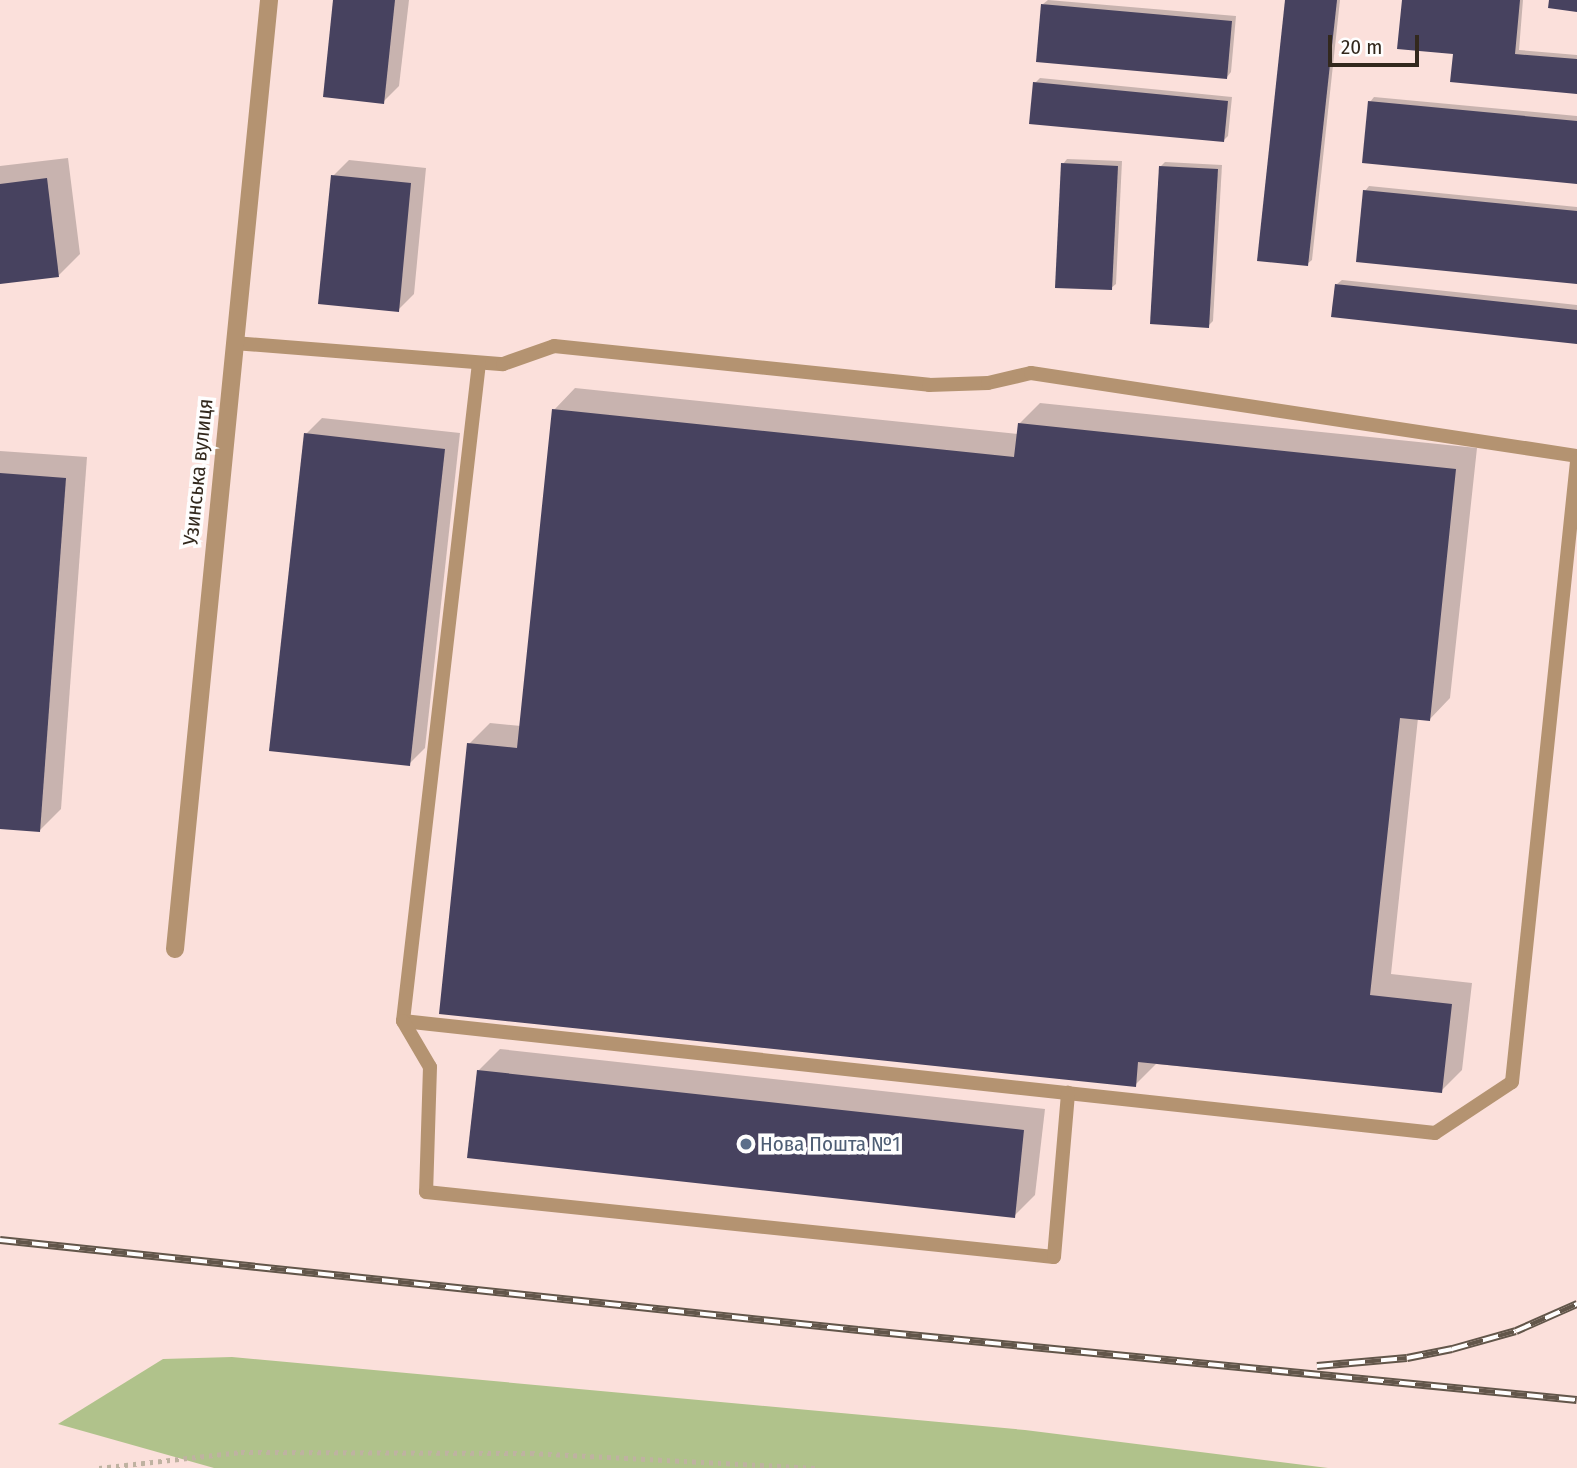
<!DOCTYPE html>
<html>
<head>
<meta charset="utf-8">
<style>
	body { margin:0 }
	#map { position:relative; width:1577px; height:1468px; overflow:hidden; background:#feefdc; font-family:"Fira Sans Condensed",sans-serif }
	div>[style] { position:absolute }
	.industrial>* { inset:0; background:#fbe0db }
	.forest>* { inset:0; background:#b0c28b }
	.shadow>* { inset:0; background:#0003 }
	.building>* { inset:0; background:#47425f }
	.path>* { height:4.5px; margin-top:-2.25px; transform-origin:0; background:repeating-linear-gradient(90deg,#bfb2a1 0 3.5px,transparent 0 8.5px) }
	.service>* { height:14px; margin:-7px; padding:0 7px; transform-origin:7px; border-radius:7px; background:#b49371 }
	.minor>* { height:18px; margin:-9px; padding:0 9px; transform-origin:9px; border-radius:9px; background:#b49371 }
	.rail>* { height:8px; margin-top:-4px; transform-origin:0; background:repeating-linear-gradient(90deg,#fefefe 0 16px,#62564a 0 32px); box-sizing:border-box; border-block:2px solid #62564a }
	.dots>* { width:19px; height:19px; translate:-50% -50%; box-sizing:border-box; border:4px solid #fefefe; border-radius:50% }
	span { translate:-50% -50%; white-space:nowrap; text-align:center; line-height:1.15; -webkit-text-stroke:7px #fefefe; paint-order:stroke }
	.street-label { font-size:21px; color:#32281d }
	.service-label { font-size:21px; color:#4e5e75 }
	.left { translate:0 -50%; text-align:left }
	.scale { position:absolute; left:1328px; top:35px; width:91px; height:32px; box-sizing:border-box; border:4px solid #32281d; border-top:0; padding-left:9px; font-size:21px; line-height:24px; white-space:nowrap; color:#32281d; -webkit-text-stroke:5px #fefefe; paint-order:stroke }
</style>
</head>
<body>
<div id="map">
	<div class="industrial">
		<div style="clip-path:polygon(0 0,1577px 0,1577px 1468px,0 1468px)"></div>
	</div>
	<div class="forest">
		<div style="clip-path:polygon(232px 1357px,1025px 1430px,1328px 1468px,214px 1468px,58px 1424px,163px 1359px)"></div>
	</div>
	<div class="shadow">
		<div style="clip-path:polygon(335px 0,409px 0,399px 86px,383px 102px)"></div>
		<div style="clip-path:polygon(1048px 0,1236px 16px,1231px 72px,1227px 77px,1043px 4px)"></div>
		<div style="clip-path:polygon(1287px 0,1340px 0,1312px 260px,1307px 264px)"></div>
		<div style="clip-path:polygon(1404px 0,1523px 0,1519px 50px,1577px 55px,1577px 92px,1454px 53px)"></div>
		<div style="clip-path:polygon(1040px 78px,1232px 97px,1228px 136px,1224px 140px,1035px 83px)"></div>
		<div style="clip-path:polygon(1374px 97px,1577px 116px,1577px 182px,1370px 102px)"></div>
		<div style="clip-path:polygon(68px 158px,80px 254px,59px 275px,0 282px,0 166px)"></div>
		<div style="clip-path:polygon(1067px 159px,1122px 161px,1116px 284px,1111px 288px,1063px 164px)"></div>
		<div style="clip-path:polygon(349px 160px,426px 168px,414px 294px,398px 310px,333px 176px)"></div>
		<div style="clip-path:polygon(1165px 162px,1222px 165px,1213px 321px,1208px 326px,1161px 166px)"></div>
		<div style="clip-path:polygon(1369px 186px,1577px 207px,1577px 282px,1365px 191px)"></div>
		<div style="clip-path:polygon(1342px 280px,1577px 305px,1577px 342px,1337px 284px)"></div>
		<div style="clip-path:polygon(575px 388px,1018px 434px,1019px 424px,1040px 403px,1477px 448px,1450px 698px,1429px 720px,1418px 718px,1391px 974px,1472px 983px,1462px 1070px,1441px 1091px,1156px 1064px,1135px 1085px,469px 744px,490px 723px,521px 726px,554px 410px)"></div>
		<div style="clip-path:polygon(322px 418px,460px 433px,425px 748px,409px 764px,306px 434px)"></div>
		<div style="clip-path:polygon(0 451px,87px 457px,61px 809px,40px 830px,0 827px)"></div>
		<div style="clip-path:polygon(500px 1049px,1045px 1109px,1035px 1195px,1014px 1216px,478px 1071px)"></div>
	</div>
	<div class="building">
		<div style="clip-path:polygon(333px 0,395px 0,384px 104px,323px 97px)"></div>
		<div style="clip-path:polygon(1285px 0,1337px 0,1308px 266px,1257px 261px)"></div>
		<div style="clip-path:polygon(1402px 0,1520px 0,1515px 54px,1577px 59px,1577px 94px,1450px 82px,1453px 54px,1397px 49px)"></div>
		<div style="clip-path:polygon(1549px 0,1577px 0,1577px 12px,1548px 8px)"></div>
		<div style="clip-path:polygon(1041px 4px,1232px 21px,1227px 79px,1036px 62px)"></div>
		<div style="clip-path:polygon(1033px 82px,1228px 101px,1224px 142px,1029px 124px)"></div>
		<div style="clip-path:polygon(1368px 101px,1577px 121px,1577px 184px,1362px 163px)"></div>
		<div style="clip-path:polygon(1061px 163px,1118px 166px,1112px 290px,1055px 288px)"></div>
		<div style="clip-path:polygon(1159px 166px,1218px 169px,1209px 328px,1150px 324px)"></div>
		<div style="clip-path:polygon(331px 175px,411px 183px,399px 312px,318px 304px)"></div>
		<div style="clip-path:polygon(47px 178px,59px 277px,0 284px,0 184px)"></div>
		<div style="clip-path:polygon(1363px 190px,1577px 211px,1577px 284px,1356px 262px)"></div>
		<div style="clip-path:polygon(1335px 284px,1577px 310px,1577px 344px,1331px 317px)"></div>
		<div style="clip-path:polygon(552px 409px,1014px 457px,1018px 423px,1456px 469px,1430px 721px,1400px 718px,1370px 995px,1452px 1004px,1442px 1093px,1138px 1062px,1136px 1087px,439px 1014px,467px 743px,517px 748px)"></div>
		<div style="clip-path:polygon(304px 433px,445px 449px,410px 766px,269px 751px)"></div>
		<div style="clip-path:polygon(0 473px,66px 478px,40px 832px,0 829px)"></div>
		<div style="clip-path:polygon(477px 1070px,1024px 1130px,1015px 1218px,467px 1158px)"></div>
	</div>
	<div class="path">
		<div style="left:99px;top:1468px;width:143px;rotate:-6.4deg"></div>
		<div style="left:241px;top:1452px;width:290px;rotate:0.2deg"></div>
		<div style="left:531px;top:1453px;width:289px;rotate:3deg"></div>
	</div>
	<div class="service">
		<div style="left:234px;top:343px;width:270px;rotate:4.5deg"></div>
		<div style="left:503px;top:364px;width:54px;rotate:-19.4deg"></div>
		<div style="left:554px;top:346px;width:377px;rotate:5.9deg"></div>
		<div style="left:929px;top:385px;width:59px;rotate:-1.9deg"></div>
		<div style="left:988px;top:383px;width:44px;rotate:-13.1deg"></div>
		<div style="left:1031px;top:373px;width:552px;rotate:8.64deg"></div>
		<div style="left:479px;top:363px;width:662px;rotate:96.59deg"></div>
		<div style="left:403px;top:1021px;width:1038px;rotate:6.19deg"></div>
		<div style="left:1435px;top:1133px;width:92px;rotate:-33.5deg"></div>
		<div style="left:1512px;top:1082px;width:624px;rotate:-84.02deg"></div>
		<div style="left:403px;top:1021px;width:53px;rotate:59.6deg"></div>
		<div style="left:430px;top:1067px;width:125px;rotate:91.8deg"></div>
		<div style="left:426px;top:1192px;width:631px;rotate:5.91deg"></div>
		<div style="left:1054px;top:1257px;width:165px;rotate:-85.1deg"></div>
	</div>
	<div class="minor">
		<div style="left:175px;top:949px;width:954px;rotate:-84.34deg"></div>
	</div>
	<div class="rail">
		<div style="left:0;top:1240px;width:863px;rotate:5.99deg"></div>
		<div style="left:858px;top:1330px;width:722px;rotate:5.56deg"></div>
		<div style="left:1317px;top:1366px;width:90px;rotate:-5.1deg"></div>
		<div style="left:1407px;top:1358px;width:46px;rotate:-11.3deg"></div>
		<div style="left:1452px;top:1349px;width:66px;rotate:-15.7deg"></div>
		<div style="left:1516px;top:1331px;width:67px;rotate:-23.9deg"></div>
	</div>
	<div class="dots">
		<div style="left:746px;top:1144px;background:#5c6f8a"></div>
	</div>
	<div class="street-label">
		<span style="left:198px;top:472px;rotate:-84deg">Узинська вулиця</span>
	</div>
	<div class="service-label">
		<span class="left" style="left:760px;top:1144px">Нова Пошта №1</span>
	</div>
	<div class="scale">20 m</div>
</div>
</body>
</html>
